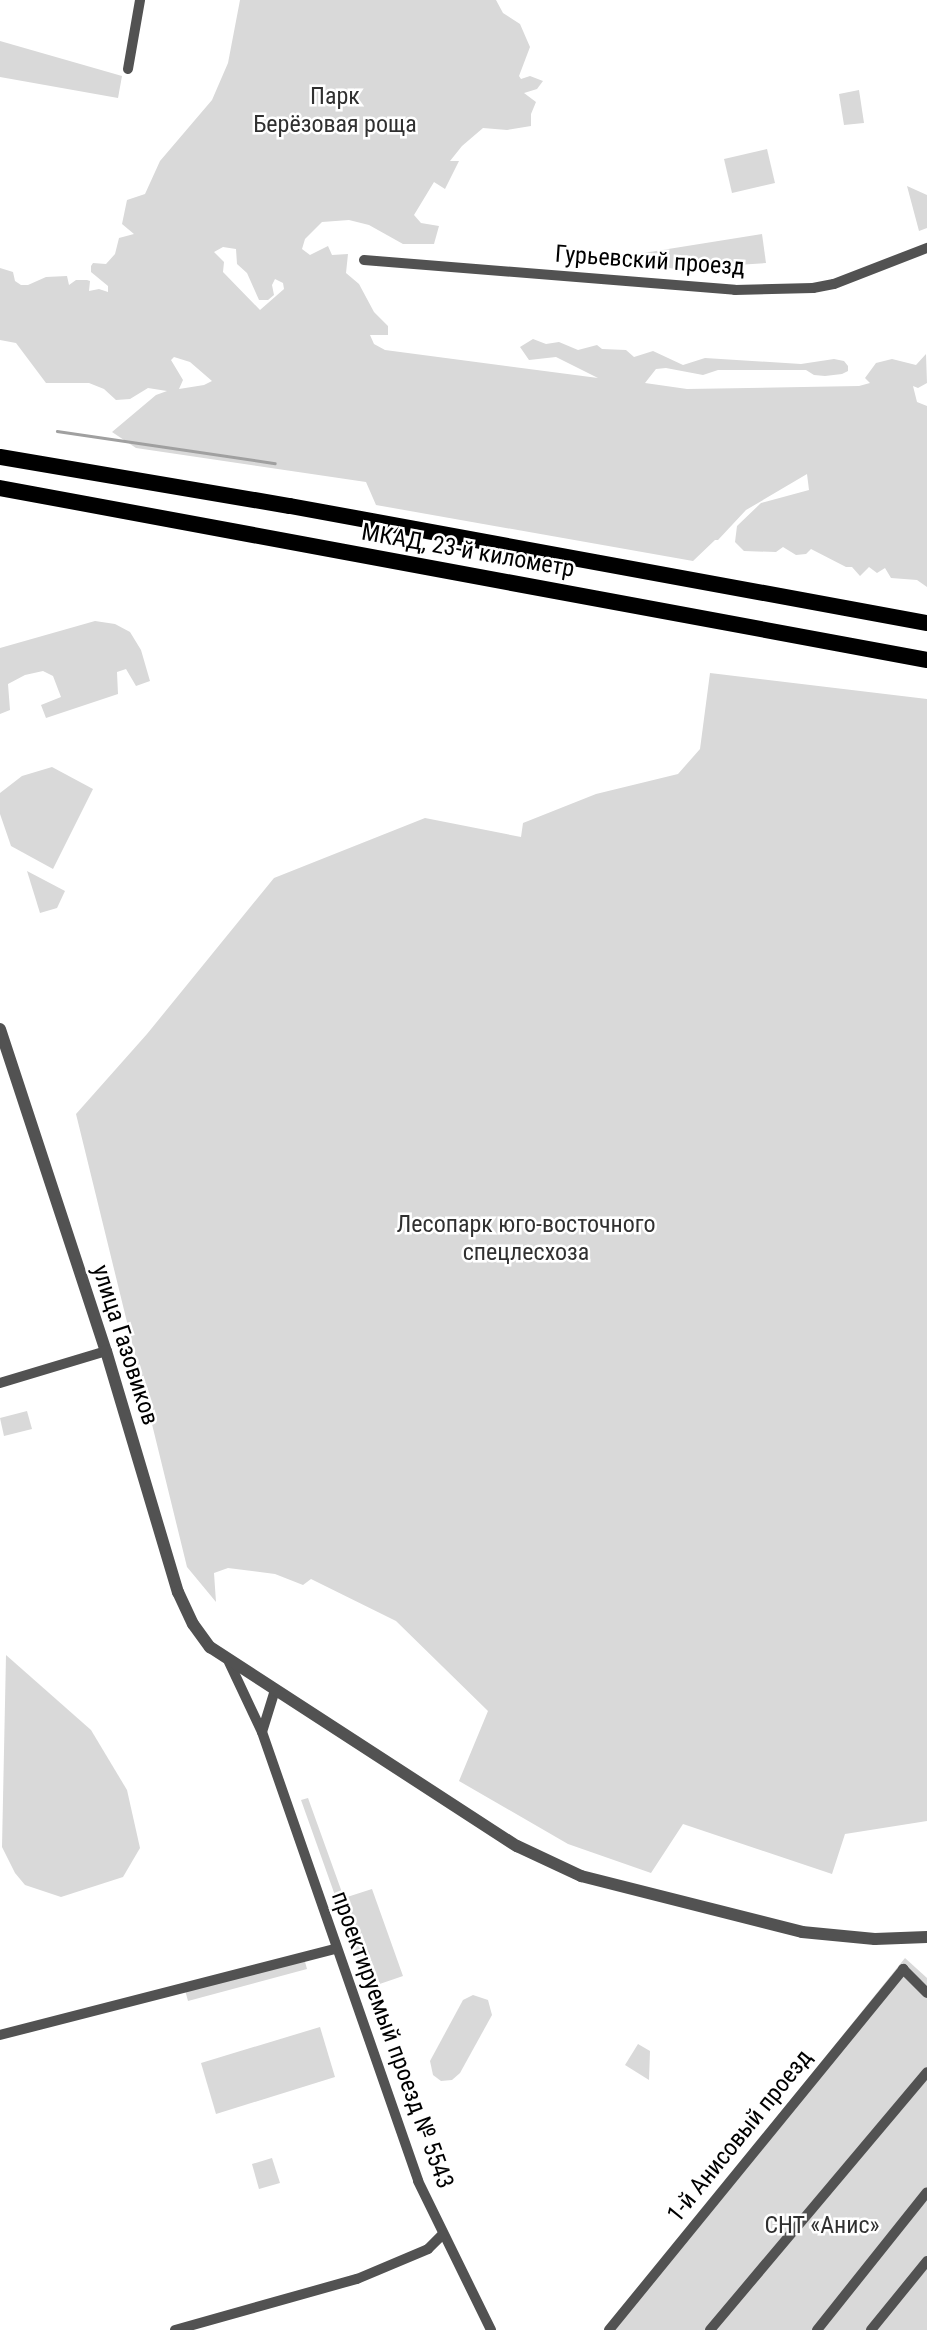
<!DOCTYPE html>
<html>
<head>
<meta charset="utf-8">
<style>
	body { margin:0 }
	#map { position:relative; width:927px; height:2330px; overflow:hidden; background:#fff; font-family:"Roboto Condensed",sans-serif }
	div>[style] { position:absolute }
	.green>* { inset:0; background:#d9d9d9 }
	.stream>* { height:2.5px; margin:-1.25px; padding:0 1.25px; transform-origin:1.25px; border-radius:1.25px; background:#a0a0a0 }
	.minor>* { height:10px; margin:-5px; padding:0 5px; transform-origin:5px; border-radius:5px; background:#525252 }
	.tertiary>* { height:12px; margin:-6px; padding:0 6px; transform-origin:6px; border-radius:6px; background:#525252 }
	.trunk>* { height:16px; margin:-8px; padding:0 8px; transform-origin:8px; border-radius:8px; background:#000 }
	span { translate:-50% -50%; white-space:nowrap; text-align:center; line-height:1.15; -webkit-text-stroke:5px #fff; paint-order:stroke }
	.park-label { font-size:24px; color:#303030 }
	.street-label { font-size:24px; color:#000 }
</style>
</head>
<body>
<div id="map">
	<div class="green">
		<div style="clip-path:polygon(evenodd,240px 0,496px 0,503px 13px,520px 24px,530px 47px,519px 76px,521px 79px,530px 76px,543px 81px,537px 89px,524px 93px,536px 102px,531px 114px,531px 126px,507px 130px,483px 128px,462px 146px,450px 161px,459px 161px,445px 189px,434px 182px,414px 215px,421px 223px,439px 226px,434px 244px,403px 244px,369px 225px,349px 220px,322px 222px,305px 239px,302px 249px,310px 255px,328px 246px,332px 255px,348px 254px,346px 273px,359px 284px,374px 312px,388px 326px,388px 335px,370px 335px,374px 344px,385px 350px,598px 378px,556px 357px,529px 360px,520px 347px,533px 339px,546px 344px,559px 342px,578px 350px,597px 345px,602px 349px,626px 350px,634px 357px,653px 351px,683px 365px,705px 358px,801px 364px,834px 359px,844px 361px,848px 366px,848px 371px,842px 374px,825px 376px,814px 375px,806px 370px,718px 370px,703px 375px,666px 368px,656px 369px,645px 383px,687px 389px,859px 386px,870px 383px,865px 378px,876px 363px,892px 359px,916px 365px,926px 354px,927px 383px,918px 388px,913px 386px,917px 402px,927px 406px,927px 587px,917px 580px,891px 578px,885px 568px,877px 573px,869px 567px,860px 576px,852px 567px,846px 567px,811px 549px,806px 554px,796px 555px,783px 547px,776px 552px,744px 551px,735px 542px,737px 526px,761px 503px,809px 490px,807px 474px,746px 510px,718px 540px,715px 540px,693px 561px,376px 505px,366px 482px,136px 448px,112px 432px,156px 395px,167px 391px,148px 388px,130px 399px,116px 400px,104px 389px,89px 383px,46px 383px,16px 343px,0 340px,0 268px,13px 272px,15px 281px,21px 285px,28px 285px,46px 277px,67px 276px,69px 285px,76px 280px,87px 280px,90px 281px,89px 291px,99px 289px,108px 292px,108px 286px,91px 272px,91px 266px,93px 263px,106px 264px,115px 254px,119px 238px,134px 234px,122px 224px,127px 200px,145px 194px,160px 161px,212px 100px,228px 63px,240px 0,223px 247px,236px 249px,237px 264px,247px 273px,259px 300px,268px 300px,274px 295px,272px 285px,275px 279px,283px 283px,284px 289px,260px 310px,223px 272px,224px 262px,214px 252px,223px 247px,240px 0,174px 357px,190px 362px,212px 381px,204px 385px,179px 389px,183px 380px,171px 360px,174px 357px)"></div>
		<div style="clip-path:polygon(0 41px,122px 76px,118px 98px,0 77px)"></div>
		<div style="clip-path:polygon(859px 90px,864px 123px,844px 125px,839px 94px)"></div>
		<div style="clip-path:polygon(767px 149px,775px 183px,732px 193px,724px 159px)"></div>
		<div style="clip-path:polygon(907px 186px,927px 195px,927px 228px,919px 231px)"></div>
		<div style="clip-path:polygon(762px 234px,766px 263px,675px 269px,612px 258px)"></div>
		<div style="clip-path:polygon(95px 621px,115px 624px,130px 632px,141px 650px,150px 681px,136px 686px,126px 669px,117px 672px,118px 694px,46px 718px,41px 705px,61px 697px,53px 676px,43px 671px,25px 675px,8px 684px,10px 710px,0 714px,0 648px)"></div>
		<div style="clip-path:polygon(710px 673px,927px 699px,927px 1821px,845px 1834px,832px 1874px,683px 1824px,651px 1873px,568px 1844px,459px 1781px,488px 1711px,396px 1621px,311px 1579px,303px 1585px,275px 1574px,228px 1568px,214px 1573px,216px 1602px,187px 1567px,76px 1114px,147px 1034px,274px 878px,425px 818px,521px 837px,523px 823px,596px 794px,678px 774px,700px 749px)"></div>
		<div style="clip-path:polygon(52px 767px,93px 789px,53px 869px,11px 846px,0 814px,0 793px,22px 776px)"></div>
		<div style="clip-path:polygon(27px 871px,65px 891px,57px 908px,40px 913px)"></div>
		<div style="clip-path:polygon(27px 1411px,32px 1429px,4px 1436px,0 1418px)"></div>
		<div style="clip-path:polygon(6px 1655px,91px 1730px,127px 1790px,140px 1848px,123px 1877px,61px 1897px,25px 1885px,15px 1873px,2px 1847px)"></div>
		<div style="clip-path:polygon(308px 1798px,344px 1898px,372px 1889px,403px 1976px,368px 1988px,301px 1800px)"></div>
		<div style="clip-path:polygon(304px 1958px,307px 1969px,188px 2001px,185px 1990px)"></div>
		<div style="clip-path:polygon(905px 1958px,927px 1978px,927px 2330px,605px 2330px)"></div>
		<div style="clip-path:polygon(473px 1995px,488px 2000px,492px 2015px,460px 2073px,452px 2080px,441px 2081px,433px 2075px,430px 2061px,463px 2000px)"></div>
		<div style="clip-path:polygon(320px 2027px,335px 2077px,216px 2114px,201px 2063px)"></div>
		<div style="clip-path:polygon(638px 2044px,650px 2051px,649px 2080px,625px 2065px)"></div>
		<div style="clip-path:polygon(272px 2158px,280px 2183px,259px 2189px,252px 2164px)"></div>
	</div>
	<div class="stream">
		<div style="left:57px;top:431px;width:220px;rotate:8.4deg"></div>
	</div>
	<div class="minor">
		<div style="left:128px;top:69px;width:70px;rotate:-80.1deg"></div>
		<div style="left:364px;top:260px;width:372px;rotate:4.6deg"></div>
		<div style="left:735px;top:290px;width:78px;rotate:-1.5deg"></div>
		<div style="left:813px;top:288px;width:21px;rotate:-11deg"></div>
		<div style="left:834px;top:284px;width:100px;rotate:-21.2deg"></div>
		<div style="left:0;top:1383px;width:111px;rotate:-16.8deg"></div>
		<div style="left:229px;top:1662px;width:77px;rotate:64.8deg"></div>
		<div style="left:262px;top:1732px;width:475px;rotate:70.8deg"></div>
		<div style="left:418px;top:2181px;width:166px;rotate:63.9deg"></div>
		<div style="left:262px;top:1732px;width:44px;rotate:-72.8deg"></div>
		<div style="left:0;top:2035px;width:346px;rotate:-14.4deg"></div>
		<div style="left:175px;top:2330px;width:189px;rotate:-15.7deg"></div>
		<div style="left:357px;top:2279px;width:77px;rotate:-22.9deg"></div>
		<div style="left:428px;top:2249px;width:20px;rotate:-45deg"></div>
		<div style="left:609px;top:2330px;width:466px;rotate:-50.8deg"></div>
		<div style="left:903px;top:1969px;width:34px;rotate:45deg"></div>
		<div style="left:710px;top:2330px;width:337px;rotate:-49.9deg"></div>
		<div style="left:817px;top:2330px;width:176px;rotate:-51.4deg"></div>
		<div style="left:871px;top:2330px;width:89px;rotate:-50.9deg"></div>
	</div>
	<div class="tertiary">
		<div style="left:0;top:1029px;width:339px;rotate:71.8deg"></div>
		<div style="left:106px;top:1351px;width:252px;rotate:73.4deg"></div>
		<div style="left:178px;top:1592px;width:35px;rotate:65deg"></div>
		<div style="left:193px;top:1624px;width:29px;rotate:54deg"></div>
		<div style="left:210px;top:1647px;width:366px;rotate:33deg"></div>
		<div style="left:517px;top:1846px;width:71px;rotate:25.1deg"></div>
		<div style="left:581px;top:1876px;width:228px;rotate:14.2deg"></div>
		<div style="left:802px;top:1932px;width:73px;rotate:5.5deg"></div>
		<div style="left:875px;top:1939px;width:52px;rotate:-2.2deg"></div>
	</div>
	<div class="trunk">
		<div style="left:0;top:457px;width:294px;rotate:9.6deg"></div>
		<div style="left:290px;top:506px;width:648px;rotate:10.41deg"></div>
		<div style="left:0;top:488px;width:943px;rotate:10.51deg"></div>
	</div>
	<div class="park-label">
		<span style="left:335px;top:111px">Парк<br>Берёзовая роща</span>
		<span style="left:526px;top:1239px">Лесопарк юго-восточного<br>спецлесхоза</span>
		<span style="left:822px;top:2226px">СНТ «Анис»</span>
	</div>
	<div class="street-label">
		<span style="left:650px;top:261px;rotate:4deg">Гурьевский проезд</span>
		<span style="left:468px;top:551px;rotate:10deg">МКАД, 23-й километр</span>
		<span style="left:125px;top:1345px;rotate:72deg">улица Газовиков</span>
		<span style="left:392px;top:2040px;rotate:70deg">проектируемый проезд № 5543</span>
		<span style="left:740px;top:2136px;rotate:-51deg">1-й Анисовый проезд</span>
	</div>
</div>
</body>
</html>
